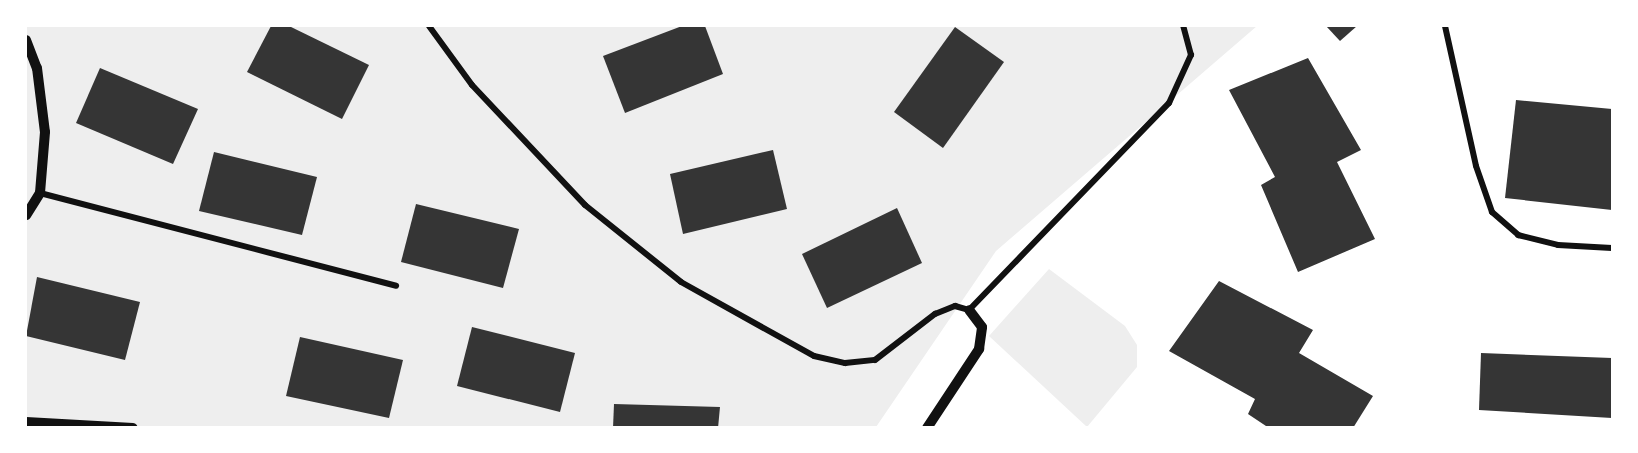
<!DOCTYPE html>
<html>
<head>
<meta charset="utf-8">
<style>
	body { margin:0 }
	#map { position:relative; width:1638px; height:453px; overflow:hidden; background:#fff; font-family:"Varela Round",sans-serif }
	div>[style] { position:absolute }
	.green>* { inset:0; background:#eee }
	.building>* { inset:0; background:#353535 }
	.minor>* { height:6px; margin:-3px; padding:0 3px; transform-origin:3px; border-radius:3px; background:#111 }
	.tertiary>* { height:10px; margin:-5px; padding:0 5px; transform-origin:5px; border-radius:5px; background:#111 }
	span { translate:-50% -50%; white-space:nowrap; text-align:center; line-height:1.15; -webkit-text-stroke:5px #fff; paint-order:stroke }
	.frame { position:absolute; inset:0; border:27px solid #fff; pointer-events:none }
</style>
</head>
<body>
<div id="map">
	<div class="green">
		<div style="clip-path:polygon(26px 26px,1257px 26px,996px 251px,876px 427px,92px 428px,26px 424px)"></div>
		<div style="clip-path:polygon(1049px 269px,1125px 326px,1137px 345px,1137px 367px,1087px 427px,989px 336px)"></div>
	</div>
	<div class="building">
		<div style="clip-path:polygon(271px 26px,289px 26px,369px 65px,342px 119px,247px 72px)"></div>
		<div style="clip-path:polygon(682px 26px,705px 26px,723px 74px,625px 113px,603px 56px)"></div>
		<div style="clip-path:polygon(1326px 26px,1357px 26px,1340px 41px)"></div>
		<div style="clip-path:polygon(955px 27px,1004px 62px,943px 148px,894px 112px)"></div>
		<div style="clip-path:polygon(1308px 58px,1361px 150px,1337px 162px,1375px 239px,1298px 272px,1261px 185px,1275px 177px,1229px 90px)"></div>
		<div style="clip-path:polygon(100px 68px,198px 109px,173px 164px,76px 123px)"></div>
		<div style="clip-path:polygon(1516px 100px,1612px 109px,1612px 210px,1505px 198px)"></div>
		<div style="clip-path:polygon(773px 150px,787px 209px,683px 234px,670px 174px)"></div>
		<div style="clip-path:polygon(214px 152px,317px 177px,302px 235px,199px 211px)"></div>
		<div style="clip-path:polygon(416px 204px,519px 229px,503px 288px,401px 262px)"></div>
		<div style="clip-path:polygon(897px 208px,922px 263px,827px 308px,802px 254px)"></div>
		<div style="clip-path:polygon(37px 277px,140px 302px,125px 360px,26px 336px)"></div>
		<div style="clip-path:polygon(1219px 281px,1313px 330px,1299px 353px,1373px 396px,1353px 428px,1269px 428px,1248px 414px,1255px 399px,1169px 351px)"></div>
		<div style="clip-path:polygon(472px 327px,575px 353px,560px 412px,457px 386px)"></div>
		<div style="clip-path:polygon(300px 337px,403px 360px,389px 418px,286px 396px)"></div>
		<div style="clip-path:polygon(1481px 353px,1612px 358px,1612px 418px,1479px 410px)"></div>
		<div style="clip-path:polygon(614px 404px,720px 407px,718px 428px,613px 428px)"></div>
	</div>
	<div class="minor">
		<div style="left:429px;top:26px;width:73px;rotate:53.9deg"></div>
		<div style="left:472px;top:85px;width:165px;rotate:46.7deg"></div>
		<div style="left:585px;top:205px;width:123px;rotate:38.7deg"></div>
		<div style="left:681px;top:282px;width:152px;rotate:29.1deg"></div>
		<div style="left:814px;top:356px;width:32px;rotate:13deg"></div>
		<div style="left:845px;top:363px;width:30px;rotate:-6deg"></div>
		<div style="left:875px;top:360px;width:76px;rotate:-37.5deg"></div>
		<div style="left:935px;top:314px;width:22px;rotate:-22deg"></div>
		<div style="left:955px;top:306px;width:15px;rotate:16deg"></div>
		<div style="left:969px;top:310px;width:288px;rotate:-46deg"></div>
		<div style="left:1169px;top:103px;width:53px;rotate:-65.4deg"></div>
		<div style="left:1191px;top:55px;width:30px;rotate:-105deg"></div>
		<div style="left:1445px;top:26px;width:143px;rotate:77.5deg"></div>
		<div style="left:1476px;top:166px;width:49px;rotate:70.8deg"></div>
		<div style="left:1492px;top:212px;width:35px;rotate:41deg"></div>
		<div style="left:1518px;top:235px;width:41px;rotate:14deg"></div>
		<div style="left:1558px;top:245px;width:54px;rotate:3.2deg"></div>
		<div style="left:40px;top:193px;width:368px;rotate:14.6deg"></div>
	</div>
	<div class="tertiary">
		<div style="left:26px;top:40px;width:30px;rotate:69deg"></div>
		<div style="left:37px;top:68px;width:64px;rotate:82.9deg"></div>
		<div style="left:45px;top:132px;width:61px;rotate:94.7deg"></div>
		<div style="left:40px;top:193px;width:26px;rotate:122deg"></div>
		<div style="left:26px;top:422px;width:107px;rotate:3.2deg"></div>
		<div style="left:927px;top:428px;width:95px;rotate:-56.6deg"></div>
		<div style="left:979px;top:349px;width:22px;rotate:-82deg"></div>
		<div style="left:982px;top:327px;width:21px;rotate:-127deg"></div>
	</div>
	<div class="frame"></div>
</div>
</body>
</html>
